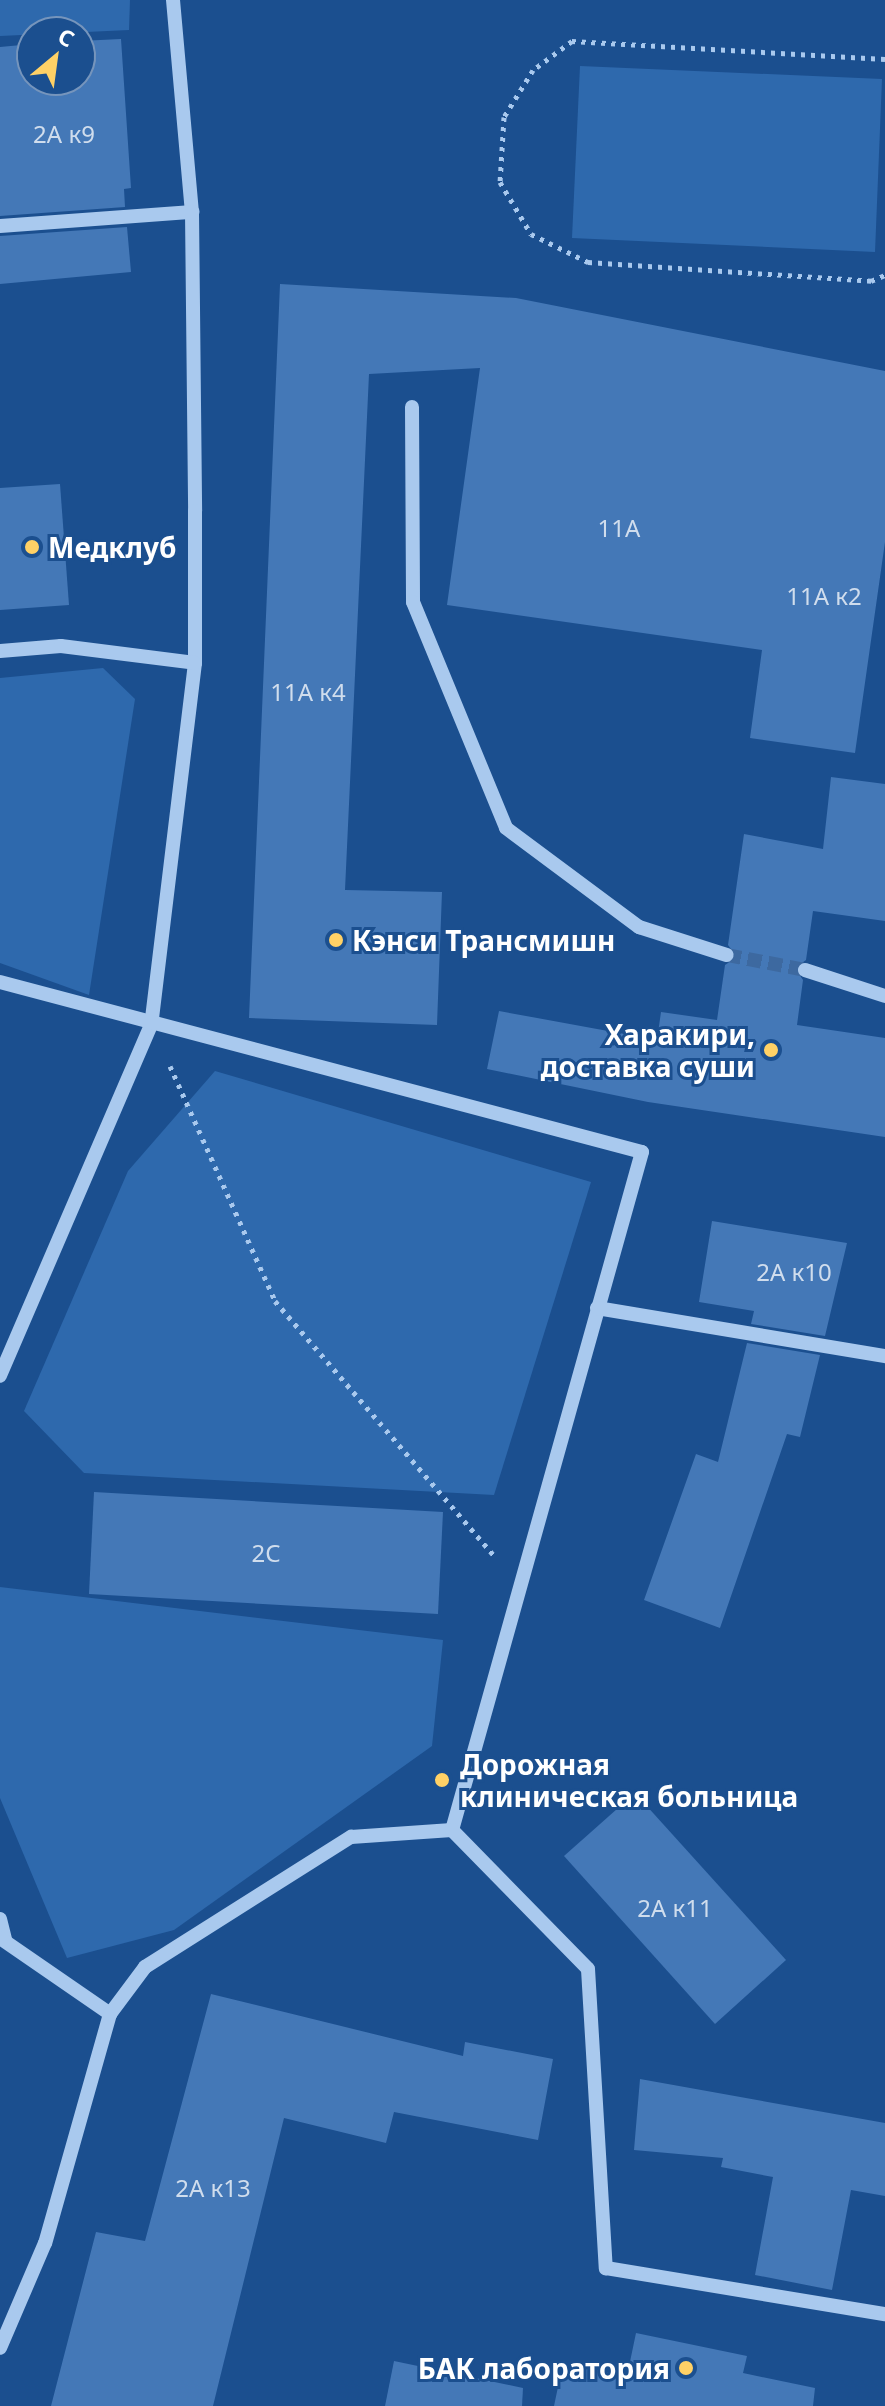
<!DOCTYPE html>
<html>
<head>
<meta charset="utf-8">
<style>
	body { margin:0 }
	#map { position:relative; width:885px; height:2406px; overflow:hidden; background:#1b4f8f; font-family:"Noto Sans",sans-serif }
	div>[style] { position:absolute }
	.green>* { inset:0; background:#2e69ad }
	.building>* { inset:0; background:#4478b7 }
	.minor-tunnel>* { height:14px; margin-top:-7px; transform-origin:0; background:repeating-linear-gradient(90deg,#3d69a0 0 14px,transparent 0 21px) }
	.path>* { height:5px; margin-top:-2.5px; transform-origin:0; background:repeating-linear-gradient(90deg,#a9c9ee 0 4px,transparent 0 10px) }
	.minor>* { height:14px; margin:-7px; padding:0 7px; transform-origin:7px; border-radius:7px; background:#a9c9ee }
	.dots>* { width:22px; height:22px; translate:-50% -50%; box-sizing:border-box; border:4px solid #1b4f8f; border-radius:50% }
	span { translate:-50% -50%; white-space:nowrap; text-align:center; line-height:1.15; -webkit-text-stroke:6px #1b4f8f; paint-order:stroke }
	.number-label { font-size:24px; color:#d0dded }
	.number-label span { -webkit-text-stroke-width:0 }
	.poi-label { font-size:28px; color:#fff; font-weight:700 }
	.left { translate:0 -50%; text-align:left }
	.right { translate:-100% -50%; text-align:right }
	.north { position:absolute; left:16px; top:16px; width:80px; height:80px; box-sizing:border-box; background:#1b4f8f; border:2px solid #7695bc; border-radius:50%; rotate:29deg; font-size:22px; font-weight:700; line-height:32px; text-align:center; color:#fff }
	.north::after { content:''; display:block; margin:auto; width:28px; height:36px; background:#ffd166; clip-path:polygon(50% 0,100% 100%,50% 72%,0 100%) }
</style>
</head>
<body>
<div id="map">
	<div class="green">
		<div style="clip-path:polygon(0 0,130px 0,129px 30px,0 36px)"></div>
		<div style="clip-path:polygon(580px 66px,882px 79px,875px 252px,572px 238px)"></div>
		<div style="clip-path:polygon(103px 668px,135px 699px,89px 995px,0 963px,0 678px)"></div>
		<div style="clip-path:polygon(215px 1071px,591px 1182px,494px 1495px,84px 1473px,24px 1411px,128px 1171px)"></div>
		<div style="clip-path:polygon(0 1587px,443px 1640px,432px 1746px,174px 1930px,67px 1958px,0 1798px)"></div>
	</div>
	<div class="building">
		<div style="clip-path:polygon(121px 39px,131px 188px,124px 189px,125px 207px,0 216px,0 47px,32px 44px,32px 80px,80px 80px,80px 41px)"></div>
		<div style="clip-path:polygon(127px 227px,131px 272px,0 284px,0 236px)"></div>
		<div style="clip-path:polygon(280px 284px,516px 298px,885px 371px,885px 542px,855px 753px,750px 738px,762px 650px,447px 605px,480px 368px,369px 374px,345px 890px,442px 892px,437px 1025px,249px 1018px)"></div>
		<div style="clip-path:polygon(60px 484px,69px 605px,0 610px,0 488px)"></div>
		<div style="clip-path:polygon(831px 777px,885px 784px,885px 921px,813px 911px,806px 960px,795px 968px,803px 980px,797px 1025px,885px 1038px,885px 1137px,648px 1102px,487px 1069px,499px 1011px,657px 1040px,661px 1012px,717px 1020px,725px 965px,737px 957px,728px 945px,744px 834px,823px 849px)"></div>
		<div style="clip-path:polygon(712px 1221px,847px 1243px,825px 1336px,751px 1324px,754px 1311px,699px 1302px)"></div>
		<div style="clip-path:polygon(747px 1343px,820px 1355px,800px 1437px,787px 1434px,720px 1628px,644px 1600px,696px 1454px,718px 1462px)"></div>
		<div style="clip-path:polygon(94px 1492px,443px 1512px,438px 1614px,89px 1594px)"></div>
		<div style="clip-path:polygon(635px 1793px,786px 1960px,715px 2024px,564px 1856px)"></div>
		<div style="clip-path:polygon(211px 1994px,463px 2056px,465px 2042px,553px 2059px,538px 2140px,394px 2112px,386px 2143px,284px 2118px,213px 2406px,51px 2406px,96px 2232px,145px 2241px)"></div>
		<div style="clip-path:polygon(640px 2079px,885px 2123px,885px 2196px,851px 2190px,832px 2290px,755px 2275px,773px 2177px,721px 2167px,723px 2158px,634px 2150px)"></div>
		<div style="clip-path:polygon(636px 2333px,747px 2356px,743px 2373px,815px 2388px,813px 2406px,554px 2406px,563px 2363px,627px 2376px)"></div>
		<div style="clip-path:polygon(394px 2361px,523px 2388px,522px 2406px,385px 2406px)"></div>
	</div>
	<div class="minor-tunnel">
		<div style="left:727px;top:955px;width:79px;rotate:10.9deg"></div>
	</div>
	<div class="path">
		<div style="left:885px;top:59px;width:314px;rotate:-176.7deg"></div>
		<div style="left:572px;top:41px;width:49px;rotate:143.4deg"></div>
		<div style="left:533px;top:70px;width:55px;rotate:121.7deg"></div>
		<div style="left:504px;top:117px;width:65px;rotate:93.5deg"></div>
		<div style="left:500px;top:182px;width:61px;rotate:59.2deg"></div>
		<div style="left:531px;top:234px;width:64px;rotate:26.2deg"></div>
		<div style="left:588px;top:262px;width:284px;rotate:3.8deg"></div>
		<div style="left:871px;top:281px;width:15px;rotate:-23deg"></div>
		<div style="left:170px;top:1066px;width:257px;rotate:65.9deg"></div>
		<div style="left:275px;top:1301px;width:336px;rotate:49.3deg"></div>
	</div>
	<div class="minor">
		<div style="left:173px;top:0;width:213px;rotate:84.9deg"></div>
		<div style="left:0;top:226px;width:193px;rotate:-4.2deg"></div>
		<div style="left:192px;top:212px;width:299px;rotate:89.4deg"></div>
		<div style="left:195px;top:511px;width:152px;rotate:90deg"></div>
		<div style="left:195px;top:663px;width:365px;rotate:96.9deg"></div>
		<div style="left:151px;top:1025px;width:382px;rotate:113.3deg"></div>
		<div style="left:412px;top:407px;width:195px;rotate:89.7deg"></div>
		<div style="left:413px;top:602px;width:244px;rotate:67.6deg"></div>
		<div style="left:506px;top:828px;width:166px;rotate:36.7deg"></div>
		<div style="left:639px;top:927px;width:92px;rotate:17.7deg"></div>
		<div style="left:0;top:651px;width:61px;rotate:-4.7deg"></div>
		<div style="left:61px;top:646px;width:135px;rotate:7.2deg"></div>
		<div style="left:805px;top:970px;width:84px;rotate:18deg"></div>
		<div style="left:0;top:982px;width:664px;rotate:14.83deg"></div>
		<div style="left:642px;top:1152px;width:704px;rotate:105.65deg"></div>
		<div style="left:597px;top:1308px;width:292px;rotate:9.5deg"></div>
		<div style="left:0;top:1919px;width:21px;rotate:76deg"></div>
		<div style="left:0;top:1938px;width:134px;rotate:34.6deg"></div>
		<div style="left:110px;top:2014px;width:238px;rotate:105.8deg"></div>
		<div style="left:45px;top:2243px;width:114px;rotate:113.2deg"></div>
		<div style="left:110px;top:2014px;width:59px;rotate:-53.3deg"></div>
		<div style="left:145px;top:1967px;width:244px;rotate:-32.3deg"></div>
		<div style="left:351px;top:1837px;width:101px;rotate:-4deg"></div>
		<div style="left:452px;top:1830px;width:194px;rotate:45.6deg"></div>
		<div style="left:588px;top:1969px;width:300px;rotate:86.6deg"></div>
		<div style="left:606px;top:2268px;width:283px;rotate:9.4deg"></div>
	</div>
	<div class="dots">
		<div style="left:32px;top:547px;background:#ffd166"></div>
		<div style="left:336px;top:940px;background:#ffd166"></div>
		<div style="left:771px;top:1050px;background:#ffd166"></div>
		<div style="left:442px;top:1780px;background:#ffd166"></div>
		<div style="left:686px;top:2368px;background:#ffd166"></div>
	</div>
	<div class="number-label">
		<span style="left:64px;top:134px">2А к9</span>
		<span style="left:619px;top:528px">11А</span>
		<span style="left:824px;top:596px">11А к2</span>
		<span style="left:308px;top:692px">11А к4</span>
		<span style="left:794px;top:1272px">2А к10</span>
		<span style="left:266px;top:1553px">2С</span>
		<span style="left:675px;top:1908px">2А к11</span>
		<span style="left:213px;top:2188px">2А к13</span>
	</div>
	<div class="poi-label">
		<span class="left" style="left:48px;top:547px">Медклуб</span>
		<span class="left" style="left:352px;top:940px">Кэнси Трансмишн</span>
		<span class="right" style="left:755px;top:1050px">Харакири,<br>доставка суши</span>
		<span class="left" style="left:460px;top:1780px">Дорожная<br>клиническая больница</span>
		<span class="right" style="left:670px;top:2368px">БАК лаборатория</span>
	</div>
	<div class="north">С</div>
</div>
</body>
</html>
